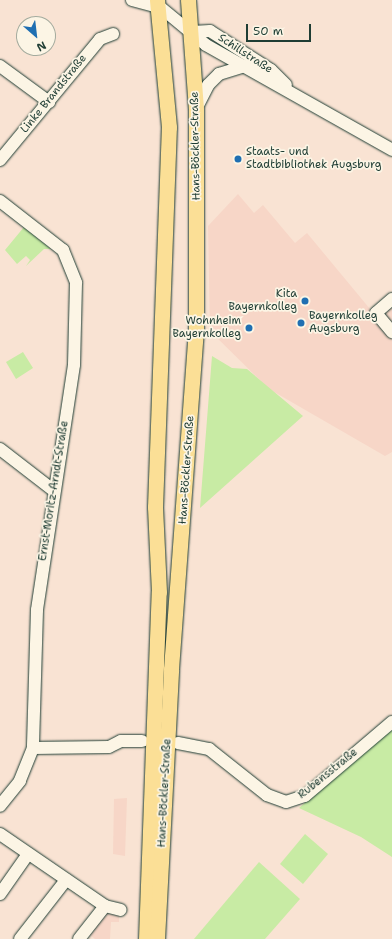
<!DOCTYPE html>
<html>
<head>
<meta charset="utf-8">
<style>
	body { margin:0 }
	#map { position:relative; width:392px; height:939px; overflow:hidden; background:#f9e3d3; font-family:"Shantell Sans",sans-serif }
	div>[style] { position:absolute }
	.built>* { inset:0; background:#f7d6c7 }
	.green>* { inset:0; background:#c8eba4 }
	.roads { filter:drop-shadow(0 0 1px #1f3d34) drop-shadow(0 0 1px #1f3d34) }
	.minor>* { height:12px; margin:-6px; padding:0 6px; transform-origin:6px; border-radius:6px; background:#fcf5e5 }
	.major>* { height:15px; margin:-7.5px; padding:0 7.5px; transform-origin:7.5px; border-radius:7.5px; background:#fbdf96 }
	.dots>* { width:11px; height:11px; translate:-50% -50%; box-sizing:border-box; border:2px solid #fcf5e5; border-radius:50% }
	span { translate:-50% -50%; white-space:nowrap; text-align:center; line-height:1.15; -webkit-text-stroke:3.5px #fcf5e5; paint-order:stroke }
	.street-label { font-size:11px; color:#1f3d34 }
	.poi-label { font-size:11px; color:#1f3d34 }
	.left { translate:0 -50%; text-align:left }
	.right { translate:-100% -50%; text-align:right }
	.north { position:absolute; left:16px; top:16px; width:40px; height:40px; box-sizing:border-box; background:#fcf5e5; border:1px solid #a4ab9e; border-radius:50%; rotate:152deg; font-size:11px; font-weight:700; line-height:16px; text-align:center; color:#1f3d34 }
	.north::after { content:''; display:block; margin:auto; width:14px; height:18px; background:#1f6fb2; clip-path:polygon(50% 0,100% 100%,50% 72%,0 100%) }
	.scale { position:absolute; left:246px; top:24px; width:65px; height:18px; box-sizing:border-box; border:2px solid #1f3d34; border-top:0; padding-left:5px; font-size:12px; line-height:14px; white-space:nowrap; color:#1f3d34; -webkit-text-stroke:3px #fcf5e5; paint-order:stroke }
</style>
</head>
<body>
<div id="map">
	<div class="built">
		<div style="clip-path:polygon(238px 194px,254px 213px,263px 205px,295px 243px,307px 233px,375px 315px,392px 301px,392px 452px,385px 456px,269px 389px,210px 331px,208px 226px)"></div>
		<div style="clip-path:polygon(127px 798px,125px 856px,113px 854px,114px 799px)"></div>
		<div style="clip-path:polygon(106px 912px,119px 915px,119px 922px,111px 922px,110px 939px,95px 939px,88px 933px)"></div>
	</div>
	<div class="green">
		<div style="clip-path:polygon(24px 227px,51px 249px,44px 249px,26px 266px,30px 260px,26px 256px,17px 264px,5px 250px)"></div>
		<div style="clip-path:polygon(23px 352px,33px 368px,16px 379px,6px 362px)"></div>
		<div style="clip-path:polygon(212px 356px,232px 368px,247px 369px,303px 416px,200px 508px)"></div>
		<div style="clip-path:polygon(392px 727px,392px 857px,361px 837px,299px 808px)"></div>
		<div style="clip-path:polygon(305px 834px,328px 854px,303px 884px,280px 864px)"></div>
		<div style="clip-path:polygon(259px 862px,300px 899px,265px 939px,194px 939px)"></div>
	</div>
	<div class="roads">
		<div class="minor">
			<div style="left:132px;top:0;width:28px;rotate:15deg"></div>
			<div style="left:154px;top:2px;width:67px;rotate:39.6deg"></div>
			<div style="left:206px;top:45px;width:214px;rotate:29.4deg"></div>
			<div style="left:192px;top:32px;width:18px;rotate:-3deg"></div>
			<div style="left:210px;top:31px;width:72px;rotate:32.6deg"></div>
			<div style="left:271px;top:70px;width:21px;rotate:45deg"></div>
			<div style="left:0;top:66px;width:61px;rotate:36.3deg"></div>
			<div style="left:196px;top:109px;width:27px;rotate:-63deg"></div>
			<div style="left:208px;top:85px;width:16px;rotate:-45deg"></div>
			<div style="left:219px;top:74px;width:27px;rotate:-17deg"></div>
			<div style="left:0;top:160px;width:157px;rotate:-50.4deg"></div>
			<div style="left:100px;top:39px;width:14px;rotate:-21deg"></div>
			<div style="left:0;top:201px;width:80px;rotate:37.9deg"></div>
			<div style="left:63px;top:250px;width:35px;rotate:68deg"></div>
			<div style="left:76px;top:283px;width:82px;rotate:91.4deg"></div>
			<div style="left:74px;top:365px;width:248px;rotate:98.6deg"></div>
			<div style="left:37px;top:610px;width:138px;rotate:91.7deg"></div>
			<div style="left:33px;top:748px;width:35px;rotate:112deg"></div>
			<div style="left:20px;top:781px;width:32px;rotate:129deg"></div>
			<div style="left:392px;top:299px;width:21px;rotate:139deg"></div>
			<div style="left:376px;top:313px;width:25px;rotate:50deg"></div>
			<div style="left:0;top:449px;width:67px;rotate:37.7deg"></div>
			<div style="left:178px;top:743px;width:32px;rotate:11deg"></div>
			<div style="left:209px;top:749px;width:74px;rotate:38.4deg"></div>
			<div style="left:267px;top:795px;width:20px;rotate:20deg"></div>
			<div style="left:286px;top:802px;width:20px;rotate:-18deg"></div>
			<div style="left:305px;top:796px;width:114px;rotate:-40.4deg"></div>
			<div style="left:33px;top:748px;width:76px;rotate:-0.8deg"></div>
			<div style="left:109px;top:747px;width:13px;rotate:-27deg"></div>
			<div style="left:121px;top:741px;width:21px"></div>
			<div style="left:0;top:834px;width:127px;rotate:34.4deg"></div>
			<div style="left:105px;top:906px;width:16px;rotate:14deg"></div>
			<div style="left:0;top:894px;width:49px;rotate:-55deg"></div>
			<div style="left:20px;top:939px;width:75px;rotate:-52.1deg"></div>
			<div style="left:79px;top:939px;width:42px;rotate:-51.8deg"></div>
		</div>
		<div class="major">
			<div style="left:146px;top:939px;width:347px;rotate:-87.9deg"></div>
			<div style="left:159px;top:592px;width:85px;rotate:-92.7deg"></div>
			<div style="left:155px;top:507px;width:380px;rotate:-87.9deg"></div>
			<div style="left:169px;top:127px;width:128px;rotate:-95.4deg"></div>
			<div style="left:157px;top:939px;width:270px;rotate:-87deg"></div>
			<div style="left:171px;top:669px;width:342px;rotate:-85.8deg"></div>
			<div style="left:196px;top:328px;width:219px;rotate:-90deg"></div>
			<div style="left:196px;top:109px;width:109px;rotate:-94.2deg"></div>
		</div>
	</div>
	<div class="dots">
		<div style="left:238px;top:159px;background:#1f6fb2"></div>
		<div style="left:305px;top:301px;background:#1f6fb2"></div>
		<div style="left:301px;top:323px;background:#1f6fb2"></div>
		<div style="left:249px;top:328px;background:#1f6fb2"></div>
	</div>
	<div class="street-label">
		<span style="left:245px;top:54px;rotate:33deg">Schillstraße</span>
		<span style="left:54px;top:94px;rotate:-51deg">Linke Brandstraße</span>
		<span style="left:196px;top:146px;rotate:-91deg">Hans-Böckler-Straße</span>
		<span style="left:187px;top:470px;rotate:-86deg">Hans-Böckler-Straße</span>
		<span style="left:54px;top:491px;rotate:-81deg">Ernst-Moritz-Arndt-Straße</span>
		<span style="left:328px;top:774px;rotate:-39deg">Rubensstraße</span>
		<span style="left:165px;top:793px;rotate:-87deg">Hans-Böckler-Straße</span>
	</div>
	<div class="poi-label">
		<span class="left" style="left:246px;top:159px">Staats- und<br>Stadtbibliothek Augsburg</span>
		<span class="right" style="left:297px;top:301px">Kita<br>Bayernkolleg</span>
		<span class="left" style="left:309px;top:323px">Bayernkolleg<br>Augsburg</span>
		<span class="right" style="left:241px;top:328px">Wohnheim<br>Bayernkolleg</span>
	</div>
	<div class="north">N</div>
	<div class="scale">50 m</div>
</div>
</body>
</html>
